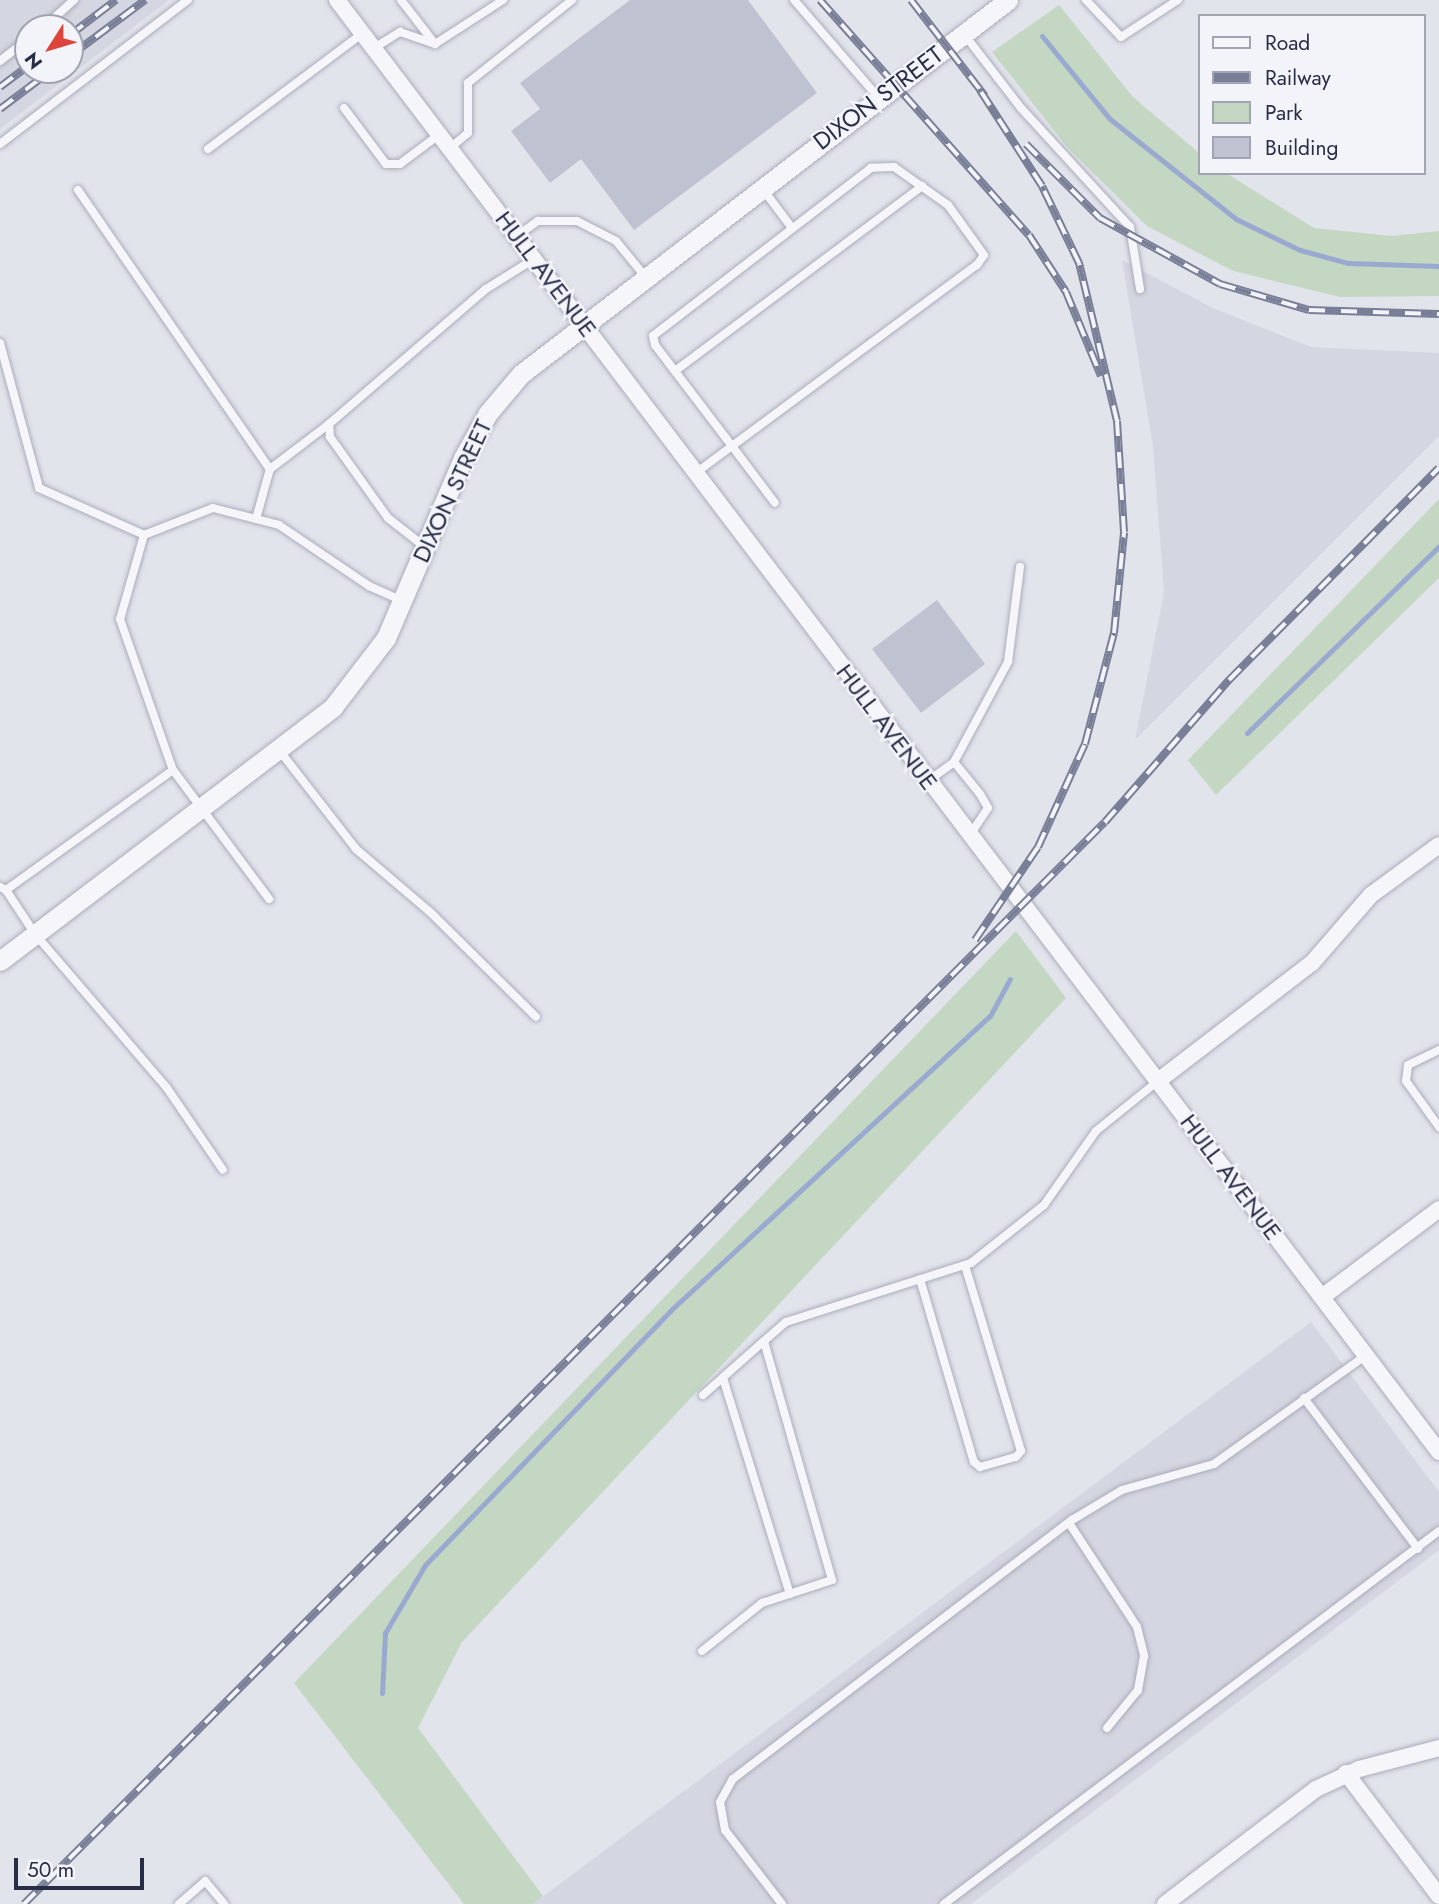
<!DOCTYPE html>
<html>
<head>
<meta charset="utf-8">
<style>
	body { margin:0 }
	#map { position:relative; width:1439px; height:1904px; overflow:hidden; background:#e2e4ec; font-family:Jost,sans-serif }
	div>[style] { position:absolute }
	.built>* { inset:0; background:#d4d6e1 }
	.green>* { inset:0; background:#c3d7c2 }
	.stream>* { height:5px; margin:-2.5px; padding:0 2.5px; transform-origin:2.5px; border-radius:2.5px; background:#9aa9d0 }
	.building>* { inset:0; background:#bfc2d0 }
	.roads { filter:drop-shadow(0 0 2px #aaadba) drop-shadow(0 0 2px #aaadba) }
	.service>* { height:8px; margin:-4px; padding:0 4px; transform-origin:4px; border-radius:4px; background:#f6f6fa }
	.minor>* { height:16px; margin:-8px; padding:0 8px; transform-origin:8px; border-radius:8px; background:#f6f6fa }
	.tertiary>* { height:19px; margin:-9.5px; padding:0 9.5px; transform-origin:9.5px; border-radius:9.5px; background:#f6f6fa }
	.rail>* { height:8px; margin-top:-4px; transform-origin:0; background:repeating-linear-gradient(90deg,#f2f4f9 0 16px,#7a7f98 0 32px); box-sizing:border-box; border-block:2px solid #7a7f98 }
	span { translate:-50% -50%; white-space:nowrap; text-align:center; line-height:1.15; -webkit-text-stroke:5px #f2f4f9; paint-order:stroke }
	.street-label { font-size:24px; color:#282d46 }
	.legend { position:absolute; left:1198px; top:14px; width:228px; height:161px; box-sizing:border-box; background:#f2f4f9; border:2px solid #a1a4b1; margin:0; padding:9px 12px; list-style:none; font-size:21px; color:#282d46 }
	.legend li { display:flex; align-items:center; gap:14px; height:35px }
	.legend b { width:35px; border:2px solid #a1a4b1 }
	.north { position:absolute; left:14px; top:14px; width:70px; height:70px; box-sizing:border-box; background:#f2f4f9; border:2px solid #a1a4b1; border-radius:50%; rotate:233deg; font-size:19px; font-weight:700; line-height:28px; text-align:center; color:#282d46 }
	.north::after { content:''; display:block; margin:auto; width:24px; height:32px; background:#dd443b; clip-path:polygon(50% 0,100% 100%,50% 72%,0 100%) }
	.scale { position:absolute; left:14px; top:1858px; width:130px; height:32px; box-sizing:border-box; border:4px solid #282d46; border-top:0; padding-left:9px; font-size:21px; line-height:24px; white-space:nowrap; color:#282d46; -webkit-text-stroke:5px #f2f4f9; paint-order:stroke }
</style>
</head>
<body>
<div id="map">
	<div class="built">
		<div style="clip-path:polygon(evenodd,0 0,169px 0,0 129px,0 0,28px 28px,70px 28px,70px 70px,28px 70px,28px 28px)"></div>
		<div style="clip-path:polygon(1122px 260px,1213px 308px,1311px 347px,1439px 353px,1439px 436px,1135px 740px,1164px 592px,1153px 446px)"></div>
		<div style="clip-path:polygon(1311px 1322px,1439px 1492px,1439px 1550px,971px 1904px,533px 1904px)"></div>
	</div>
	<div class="green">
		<div style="clip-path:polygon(1059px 5px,1133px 97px,1199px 153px,1199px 173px,1226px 173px,1314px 228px,1392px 236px,1439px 231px,1439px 296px,1340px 297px,1233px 271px,1147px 226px,1068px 148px,992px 52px)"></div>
		<div style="clip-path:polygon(1439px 499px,1439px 578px,1216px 795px,1188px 760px)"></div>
		<div style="clip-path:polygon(1016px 931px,1066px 998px,462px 1642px,418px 1728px,543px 1896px,533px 1904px,464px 1904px,294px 1683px)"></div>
	</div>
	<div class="stream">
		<div style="left:1042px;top:36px;width:107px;rotate:50.7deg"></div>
		<div style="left:1110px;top:119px;width:161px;rotate:38.4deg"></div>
		<div style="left:1236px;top:219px;width:71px;rotate:25.8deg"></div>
		<div style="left:1300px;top:250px;width:50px;rotate:15.2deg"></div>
		<div style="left:1348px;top:263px;width:91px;rotate:1.9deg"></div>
		<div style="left:1247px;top:733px;width:268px;rotate:-44.2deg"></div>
		<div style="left:382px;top:1693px;width:60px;rotate:-87.1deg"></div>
		<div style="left:385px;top:1633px;width:79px;rotate:-59.5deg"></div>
		<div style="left:425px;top:1565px;width:354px;rotate:-46deg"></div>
		<div style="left:671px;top:1310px;width:434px;rotate:-42.7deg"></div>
		<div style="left:990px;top:1016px;width:42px;rotate:-61.6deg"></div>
	</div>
	<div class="building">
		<div style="clip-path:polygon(630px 0,748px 0,817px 93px,634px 230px,581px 159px,550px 183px,511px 131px,540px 109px,520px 83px)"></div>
		<div style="clip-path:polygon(937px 600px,985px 664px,921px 713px,872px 649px)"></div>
	</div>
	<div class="roads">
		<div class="service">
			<div style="left:401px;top:0;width:56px;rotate:52.3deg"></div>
			<div style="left:794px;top:0;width:130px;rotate:49.1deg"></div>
			<div style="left:1086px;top:0;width:51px;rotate:46.6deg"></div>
			<div style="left:1121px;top:37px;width:68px;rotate:-33deg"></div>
			<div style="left:43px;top:28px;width:42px;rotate:-42.1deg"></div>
			<div style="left:964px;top:34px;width:93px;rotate:52.4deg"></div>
			<div style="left:1021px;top:108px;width:161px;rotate:47.5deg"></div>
			<div style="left:1130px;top:227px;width:63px;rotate:80.8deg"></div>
			<div style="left:374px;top:48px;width:31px;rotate:-32deg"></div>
			<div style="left:400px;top:32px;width:37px;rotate:19deg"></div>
			<div style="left:435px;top:44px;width:81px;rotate:-32.9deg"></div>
			<div style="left:0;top:61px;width:36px;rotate:-38deg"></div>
			<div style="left:344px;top:108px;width:70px;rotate:53.1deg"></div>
			<div style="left:386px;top:164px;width:14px"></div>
			<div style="left:400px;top:164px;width:50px;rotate:-36.9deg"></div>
			<div style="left:0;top:144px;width:237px;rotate:-37.5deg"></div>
			<div style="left:450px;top:148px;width:23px;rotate:-40deg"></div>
			<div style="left:468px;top:133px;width:50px;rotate:-90deg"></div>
			<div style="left:468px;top:83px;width:133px;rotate:-38.6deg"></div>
			<div style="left:208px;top:149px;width:194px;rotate:-36.8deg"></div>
			<div style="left:762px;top:188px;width:50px;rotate:53.1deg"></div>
			<div style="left:78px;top:190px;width:339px;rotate:55.5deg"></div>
			<div style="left:517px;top:236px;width:26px;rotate:-36deg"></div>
			<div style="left:538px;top:221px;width:39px"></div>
			<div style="left:577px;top:221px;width:44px;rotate:27.1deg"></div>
			<div style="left:616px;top:241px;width:44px;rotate:50.5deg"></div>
			<div style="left:0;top:343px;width:150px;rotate:74.9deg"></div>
			<div style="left:39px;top:488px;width:115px;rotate:24.1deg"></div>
			<div style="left:144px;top:535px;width:87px;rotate:105.9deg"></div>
			<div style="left:120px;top:619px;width:160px;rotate:70.7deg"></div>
			<div style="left:173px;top:770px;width:206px;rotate:144.3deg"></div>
			<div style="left:6px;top:890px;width:7px;rotate:-153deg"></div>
			<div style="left:675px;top:371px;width:309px;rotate:-36.8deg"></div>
			<div style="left:697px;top:472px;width:44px;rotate:-36.6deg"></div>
			<div style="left:732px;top:446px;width:305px;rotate:-36.5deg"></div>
			<div style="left:977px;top:265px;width:12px;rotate:-55deg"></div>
			<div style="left:984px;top:255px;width:62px;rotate:-125.8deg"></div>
			<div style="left:948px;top:205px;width:66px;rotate:-144.9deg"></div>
			<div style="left:894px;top:167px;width:23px;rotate:178deg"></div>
			<div style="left:871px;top:168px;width:275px;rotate:142.4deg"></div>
			<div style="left:653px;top:336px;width:9px;rotate:77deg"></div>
			<div style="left:655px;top:345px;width:127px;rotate:52.7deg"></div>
			<div style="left:732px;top:446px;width:71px;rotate:53deg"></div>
			<div style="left:256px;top:519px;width:52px;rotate:-74.4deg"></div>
			<div style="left:270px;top:469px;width:74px;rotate:-37.3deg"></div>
			<div style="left:144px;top:535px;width:74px;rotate:-21.4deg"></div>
			<div style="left:213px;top:508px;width:68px;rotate:14.4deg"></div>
			<div style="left:279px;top:525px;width:109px;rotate:34.1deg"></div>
			<div style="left:369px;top:586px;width:36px;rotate:24deg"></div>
			<div style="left:425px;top:547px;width:47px;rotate:-141.9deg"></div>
			<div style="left:388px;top:518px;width:100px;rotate:-125.6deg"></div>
			<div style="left:330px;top:437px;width:13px;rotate:-94deg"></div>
			<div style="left:329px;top:424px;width:207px;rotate:-40.7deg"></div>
			<div style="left:486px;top:289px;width:57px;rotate:-32deg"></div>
			<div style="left:279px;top:750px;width:125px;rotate:52.1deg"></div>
			<div style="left:356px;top:849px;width:97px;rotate:40.4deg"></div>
			<div style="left:430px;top:912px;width:149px;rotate:44.7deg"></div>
			<div style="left:954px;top:762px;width:114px;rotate:-61.6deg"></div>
			<div style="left:1008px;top:662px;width:96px;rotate:-82.8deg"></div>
			<div style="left:173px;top:770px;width:161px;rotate:53.3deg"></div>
			<div style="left:928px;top:781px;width:32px;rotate:-36deg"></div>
			<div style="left:954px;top:762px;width:41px;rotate:50.9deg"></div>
			<div style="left:980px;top:794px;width:16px;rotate:60deg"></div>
			<div style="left:988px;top:808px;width:34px;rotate:124deg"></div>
			<div style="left:6px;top:890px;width:53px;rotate:56.6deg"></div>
			<div style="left:35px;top:934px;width:203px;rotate:49.4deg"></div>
			<div style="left:167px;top:1088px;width:99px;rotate:55.7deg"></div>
			<div style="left:1439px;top:1050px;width:34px;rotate:154deg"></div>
			<div style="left:1408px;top:1065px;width:16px;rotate:97deg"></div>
			<div style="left:1406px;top:1081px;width:57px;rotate:54.3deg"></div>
			<div style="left:920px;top:1279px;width:191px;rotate:73.6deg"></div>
			<div style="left:974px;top:1462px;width:8px;rotate:40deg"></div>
			<div style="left:980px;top:1467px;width:37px;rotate:-16deg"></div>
			<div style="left:1016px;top:1457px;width:8px;rotate:-50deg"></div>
			<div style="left:1021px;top:1451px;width:194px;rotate:-106.8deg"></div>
			<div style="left:723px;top:1378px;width:226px;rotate:72.8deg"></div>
			<div style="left:703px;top:1395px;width:81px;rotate:-41.5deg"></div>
			<div style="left:1304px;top:1398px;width:189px;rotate:52.9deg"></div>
			<div style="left:1069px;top:1523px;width:124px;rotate:56.8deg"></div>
			<div style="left:1137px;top:1627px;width:30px;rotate:76deg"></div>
			<div style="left:1144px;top:1656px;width:35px;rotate:100deg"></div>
			<div style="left:1138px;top:1690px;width:49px;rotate:129.2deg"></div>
			<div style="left:702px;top:1651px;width:77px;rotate:-38.7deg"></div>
			<div style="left:762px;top:1603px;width:74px;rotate:-18.2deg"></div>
			<div style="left:832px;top:1580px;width:248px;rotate:-105.9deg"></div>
			<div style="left:764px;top:1341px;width:29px;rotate:-41deg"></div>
			<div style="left:786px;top:1322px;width:194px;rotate:-17.7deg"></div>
			<div style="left:971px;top:1263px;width:93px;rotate:-38.5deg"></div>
			<div style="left:1044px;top:1205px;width:90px;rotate:-54.9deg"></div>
			<div style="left:1096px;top:1131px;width:80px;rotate:-38.9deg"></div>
			<div style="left:179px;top:1904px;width:35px;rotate:-41deg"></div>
			<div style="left:205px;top:1881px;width:30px;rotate:50deg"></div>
			<div style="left:782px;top:1904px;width:93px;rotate:-127.6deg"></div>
			<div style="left:725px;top:1830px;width:28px;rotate:-100deg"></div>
			<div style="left:720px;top:1802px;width:26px;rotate:-61deg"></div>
			<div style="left:733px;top:1779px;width:427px;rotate:-37.4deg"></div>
			<div style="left:1072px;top:1520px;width:58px;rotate:-31deg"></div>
			<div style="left:1122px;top:1490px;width:96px;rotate:-15.8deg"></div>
			<div style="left:1214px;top:1464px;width:187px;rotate:-35.6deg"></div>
			<div style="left:944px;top:1904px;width:620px;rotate:-37deg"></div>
		</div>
		<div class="minor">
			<div style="left:337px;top:0;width:1823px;rotate:52.8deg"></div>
			<div style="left:1158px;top:1081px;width:194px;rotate:-37.5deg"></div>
			<div style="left:1312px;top:963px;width:90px;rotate:-49.1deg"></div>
			<div style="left:1371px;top:895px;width:84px;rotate:-36.3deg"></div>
			<div style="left:1322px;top:1297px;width:146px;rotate:-36.9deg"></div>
			<div style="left:1346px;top:1773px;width:154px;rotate:52.9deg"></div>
			<div style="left:1165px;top:1904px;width:190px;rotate:-37.3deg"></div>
			<div style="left:1316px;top:1789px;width:47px;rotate:-24.9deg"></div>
			<div style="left:1359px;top:1769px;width:83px;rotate:-14.7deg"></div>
		</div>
		<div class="tertiary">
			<div style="left:0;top:961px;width:419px;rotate:-37.3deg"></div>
			<div style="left:333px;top:707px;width:87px;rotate:-52.5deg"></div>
			<div style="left:386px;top:638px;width:196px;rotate:-66.8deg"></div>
			<div style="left:463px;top:458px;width:51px;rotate:-60.9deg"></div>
			<div style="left:488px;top:413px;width:51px;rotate:-49.8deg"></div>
			<div style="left:521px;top:374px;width:614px;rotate:-37.52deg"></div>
		</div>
	</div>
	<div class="rail">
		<div style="left:820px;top:0;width:314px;rotate:48.4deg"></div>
		<div style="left:1029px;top:235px;width:68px;rotate:57deg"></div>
		<div style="left:1066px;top:292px;width:91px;rotate:67.4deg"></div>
		<div style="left:911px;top:0;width:121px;rotate:52.4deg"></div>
		<div style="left:70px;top:35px;width:58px;rotate:-37.3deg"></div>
		<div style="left:70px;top:56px;width:94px;rotate:-36.7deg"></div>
		<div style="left:0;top:87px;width:35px;rotate:-37deg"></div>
		<div style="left:0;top:109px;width:65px;rotate:-36.9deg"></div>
		<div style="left:1026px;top:144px;width:105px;rotate:45deg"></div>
		<div style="left:1100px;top:218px;width:137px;rotate:28.8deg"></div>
		<div style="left:1220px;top:284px;width:93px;rotate:16.3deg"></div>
		<div style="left:1309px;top:310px;width:130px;rotate:1.8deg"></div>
		<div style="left:975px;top:940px;width:112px;rotate:-55.9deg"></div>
		<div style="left:1038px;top:847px;width:113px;rotate:-65.5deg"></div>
		<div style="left:1085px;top:744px;width:115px;rotate:-75.4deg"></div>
		<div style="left:1114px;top:633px;width:101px;rotate:-84.3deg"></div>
		<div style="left:1124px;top:532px;width:111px;rotate:-93.6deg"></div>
		<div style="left:1117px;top:421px;width:163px;rotate:-103.5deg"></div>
		<div style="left:1079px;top:263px;width:85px;rotate:-115.7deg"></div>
		<div style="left:1042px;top:186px;width:114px;rotate:-122.9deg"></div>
		<div style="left:24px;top:1904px;width:1529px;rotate:-45.03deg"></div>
		<div style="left:1105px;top:822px;width:189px;rotate:-48.9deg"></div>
		<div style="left:1229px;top:680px;width:298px;rotate:-45.3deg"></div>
	</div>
	<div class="street-label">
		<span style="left:878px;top:98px;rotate:-37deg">DIXON STREET</span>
		<span style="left:546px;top:274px;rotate:53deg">HULL AVENUE</span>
		<span style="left:452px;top:491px;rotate:-65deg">DIXON STREET</span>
		<span style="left:887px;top:727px;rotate:53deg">HULL AVENUE</span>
		<span style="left:1231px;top:1177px;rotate:53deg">HULL AVENUE</span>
	</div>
	<ul class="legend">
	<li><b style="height:9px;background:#f6f6fa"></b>Road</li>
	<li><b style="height:9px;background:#7a7f98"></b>Railway</li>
	<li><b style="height:19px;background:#c3d7c2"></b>Park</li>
	<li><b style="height:19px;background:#bfc2d0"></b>Building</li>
	</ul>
	<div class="north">N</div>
	<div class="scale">50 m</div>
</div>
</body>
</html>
